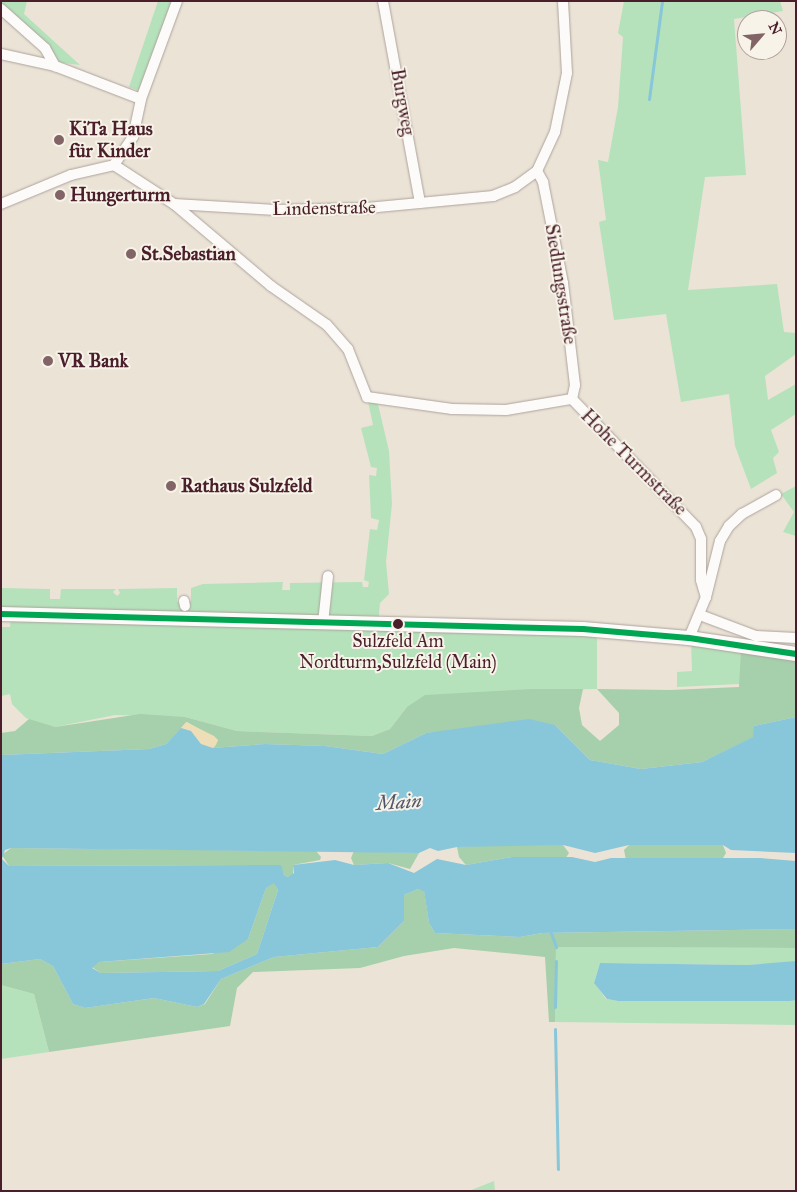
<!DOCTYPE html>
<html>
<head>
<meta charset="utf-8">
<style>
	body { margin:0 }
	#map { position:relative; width:797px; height:1192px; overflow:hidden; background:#ebe3d6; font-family:"IM FELL Great Primer",serif }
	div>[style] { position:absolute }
	.green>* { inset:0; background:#b5e2bb }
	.forest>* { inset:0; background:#a6cfac }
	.sand>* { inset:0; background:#eddeb7 }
	.water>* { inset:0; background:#88c6da }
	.stream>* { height:3px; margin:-1.5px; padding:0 1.5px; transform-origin:1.5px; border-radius:1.5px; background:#88c6da }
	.roads { filter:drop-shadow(0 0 1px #ada39d) drop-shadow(0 0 1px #ada39d) }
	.minor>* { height:10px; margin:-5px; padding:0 5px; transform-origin:5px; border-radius:5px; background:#fcfbf9 }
	.major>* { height:14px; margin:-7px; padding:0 7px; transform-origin:7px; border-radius:7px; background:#fcfbf9 }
	.bus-1>* { height:6px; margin:-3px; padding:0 3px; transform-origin:3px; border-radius:3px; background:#00a651 }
	.dots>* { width:14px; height:14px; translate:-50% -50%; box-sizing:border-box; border:2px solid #f7f3e8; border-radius:50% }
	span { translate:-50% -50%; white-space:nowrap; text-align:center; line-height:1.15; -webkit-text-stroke:4px #f7f3e8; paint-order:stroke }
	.bus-label { font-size:18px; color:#4a1f2b }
	.street-label { font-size:19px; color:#4a1f2b }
	.poi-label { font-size:19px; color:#4a1f2b; font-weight:700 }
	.left { translate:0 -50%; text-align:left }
	.water-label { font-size:20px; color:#515569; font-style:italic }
	.frame { position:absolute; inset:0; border:2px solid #4a1f2b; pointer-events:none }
	.north { position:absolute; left:737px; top:10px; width:50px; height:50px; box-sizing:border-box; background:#f7f3e8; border:1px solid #b29e9c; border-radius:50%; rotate:63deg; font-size:14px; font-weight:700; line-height:20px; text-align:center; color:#4a1f2b }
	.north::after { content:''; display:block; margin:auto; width:18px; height:22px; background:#826467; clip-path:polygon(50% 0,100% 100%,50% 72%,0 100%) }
</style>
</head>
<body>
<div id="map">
	<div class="green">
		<div style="clip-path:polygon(1px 1px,27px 1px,24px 14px,80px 65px,56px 62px,1px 7px)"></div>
		<div style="clip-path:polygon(158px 1px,176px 1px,143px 92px,129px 87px)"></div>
		<div style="clip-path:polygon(624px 1px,780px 1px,783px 11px,734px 19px,746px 175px,705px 177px,688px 290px,777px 284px,784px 332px,796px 333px,796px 354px,765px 376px,768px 400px,796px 384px,796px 414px,771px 430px,779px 452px,773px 458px,777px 473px,751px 489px,735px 446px,729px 394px,681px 402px,666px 314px,614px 320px,599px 222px,606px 220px,598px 160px,608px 162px,618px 107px,623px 37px,618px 33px)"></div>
		<div style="clip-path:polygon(367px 397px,377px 400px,389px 451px,392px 504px,386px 562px,389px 594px,380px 603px,378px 624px,597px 630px,597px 689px,499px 691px,407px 707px,390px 729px,372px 736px,237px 731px,185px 717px,115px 715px,55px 727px,41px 725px,26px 718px,12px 704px,10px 694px,1px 696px,1px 627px,10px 627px,11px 615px,1px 614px,1px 588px,50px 589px,50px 599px,60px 599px,61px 589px,116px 589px,113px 592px,117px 596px,120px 593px,118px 589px,177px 588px,177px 602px,191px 601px,191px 588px,203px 584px,283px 582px,282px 590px,290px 590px,290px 583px,362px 582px,363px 587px,368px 587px,369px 582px,364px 580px,370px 529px,377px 530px,379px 520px,371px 518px,369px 475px,376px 476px,377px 468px,371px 467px,361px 428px,373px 425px)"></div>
		<div style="clip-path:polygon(796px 486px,796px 536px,783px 532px,794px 512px,781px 494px)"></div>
		<div style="clip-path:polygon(691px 641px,741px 648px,740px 684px,677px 687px,677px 672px,692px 671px)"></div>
		<div style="clip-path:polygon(556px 947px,796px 948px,796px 961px,789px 963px,748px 965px,600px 963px,594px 982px,606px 999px,618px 1001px,796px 1000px,796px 1025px,555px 1022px)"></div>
		<div style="clip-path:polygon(1px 985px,34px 994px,49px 1052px,1px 1059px)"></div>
		<div style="clip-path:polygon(494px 1181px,495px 1191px,469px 1191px)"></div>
	</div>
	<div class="forest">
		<div style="clip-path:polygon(741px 648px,796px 656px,796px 717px,754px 726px,754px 737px,702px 762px,641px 769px,590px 760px,555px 725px,426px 733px,383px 754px,325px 746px,265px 744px,213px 748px,218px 740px,187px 722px,166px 744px,149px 749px,1px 755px,1px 733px,15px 731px,29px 719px,55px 727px,140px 714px,185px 717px,237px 731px,372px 736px,390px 729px,407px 707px,425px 695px,532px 689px,583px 689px,579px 708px,582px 725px,600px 741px,619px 725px,619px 713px,597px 689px,670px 690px,739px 687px)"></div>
		<div style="clip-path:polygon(502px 844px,563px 845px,569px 853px,565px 859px,512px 857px,466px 865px,459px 857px,457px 847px)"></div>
		<div style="clip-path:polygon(629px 845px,723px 845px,726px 853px,723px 858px,626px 860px,624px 850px)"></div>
		<div style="clip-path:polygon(11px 848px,316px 851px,321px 857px,320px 860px,293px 865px,293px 875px,288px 877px,284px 875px,280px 865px,9px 866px,2px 855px)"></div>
		<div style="clip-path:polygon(354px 851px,419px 853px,410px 869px,388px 863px,354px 865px,351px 858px)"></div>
		<div style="clip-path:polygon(274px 882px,278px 890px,257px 954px,218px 971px,101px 973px,92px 967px,99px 962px,212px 954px,248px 939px,266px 888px)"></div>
		<div style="clip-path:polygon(418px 889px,424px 890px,429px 923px,435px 933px,520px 937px,542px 933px,796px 929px,796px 948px,556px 947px,555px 1022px,549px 1022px,545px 957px,454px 948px,404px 956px,360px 968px,253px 972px,237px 988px,230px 1026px,49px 1052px,34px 994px,1px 985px,1px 964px,40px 959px,53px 966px,73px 1004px,85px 1008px,154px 998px,197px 1007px,205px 1004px,221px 979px,274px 957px,378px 947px,404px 921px,404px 895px)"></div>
	</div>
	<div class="sand">
		<div style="clip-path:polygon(186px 722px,214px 736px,218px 740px,216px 745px,213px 748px,201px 744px,191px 731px,181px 728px)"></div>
	</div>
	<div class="water">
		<div style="clip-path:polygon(evenodd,796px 717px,796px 853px,731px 850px,723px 845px,629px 845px,595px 853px,563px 845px,457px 847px,438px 851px,430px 848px,419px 853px,11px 848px,5px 850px,2px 859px,9px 866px,281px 865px,284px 875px,288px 877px,294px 873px,293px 865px,335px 860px,354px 865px,388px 863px,414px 873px,437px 859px,466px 865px,512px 857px,572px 857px,595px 862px,611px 858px,760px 858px,796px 861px,796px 929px,542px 933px,520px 937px,435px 933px,429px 923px,424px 891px,418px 889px,404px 895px,404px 921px,378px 947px,274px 957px,221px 979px,204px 1004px,197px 1007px,154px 998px,85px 1008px,73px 1004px,53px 966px,40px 959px,1px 964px,1px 755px,149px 749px,166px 744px,181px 728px,191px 731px,201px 744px,213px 748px,265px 744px,325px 746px,383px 754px,426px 733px,529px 719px,555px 725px,590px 760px,641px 769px,702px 762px,753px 737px,754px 726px,796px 717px,274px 883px,278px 890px,257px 954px,218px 971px,101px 973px,92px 968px,99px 962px,229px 952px,248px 939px,266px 888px,274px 883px)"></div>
		<div style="clip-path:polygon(796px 961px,796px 1000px,790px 1001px,618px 1001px,607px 999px,594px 983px,600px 963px,748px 965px)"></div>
	</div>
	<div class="stream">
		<div style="left:649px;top:99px;width:99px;rotate:-82.4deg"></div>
		<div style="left:551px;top:933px;width:15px;rotate:70deg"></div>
		<div style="left:555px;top:1007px;width:46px;rotate:-88.8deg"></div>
		<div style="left:555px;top:1029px;width:140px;rotate:88.8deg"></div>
	</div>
	<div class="roads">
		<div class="minor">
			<div style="left:383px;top:1px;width:205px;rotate:79.6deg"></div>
			<div style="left:1px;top:9px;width:59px;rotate:41.6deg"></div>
			<div style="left:45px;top:48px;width:21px;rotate:61deg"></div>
			<div style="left:1px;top:54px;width:55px;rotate:12.5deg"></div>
			<div style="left:55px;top:66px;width:92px;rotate:21deg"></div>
			<div style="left:114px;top:165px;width:72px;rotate:33deg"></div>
			<div style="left:174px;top:204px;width:102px;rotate:3.4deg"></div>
			<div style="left:276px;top:210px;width:91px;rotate:-1.3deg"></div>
			<div style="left:367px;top:208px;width:127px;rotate:-5.4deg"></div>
			<div style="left:493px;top:196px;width:24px;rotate:-22deg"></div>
			<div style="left:515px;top:187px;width:27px;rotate:-36deg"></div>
			<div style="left:537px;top:171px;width:43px;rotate:-65.2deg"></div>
			<div style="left:555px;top:132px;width:60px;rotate:-78.5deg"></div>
			<div style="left:567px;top:73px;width:72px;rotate:-93.2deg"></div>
			<div style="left:114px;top:165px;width:34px;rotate:-56deg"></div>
			<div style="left:133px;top:137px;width:39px;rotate:-78deg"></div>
			<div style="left:141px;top:99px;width:104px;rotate:-69.8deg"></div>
			<div style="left:537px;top:171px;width:13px;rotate:61deg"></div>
			<div style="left:543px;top:182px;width:103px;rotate:78.8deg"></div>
			<div style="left:563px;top:283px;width:103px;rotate:83.3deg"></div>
			<div style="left:575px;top:385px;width:14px;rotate:102deg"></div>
			<div style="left:1px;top:204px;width:76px;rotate:-22.5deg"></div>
			<div style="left:71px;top:175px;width:44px;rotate:-13.1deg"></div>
			<div style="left:174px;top:204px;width:127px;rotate:40.2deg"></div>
			<div style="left:271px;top:286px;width:68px;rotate:34.9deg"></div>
			<div style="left:327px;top:325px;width:32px;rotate:49deg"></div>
			<div style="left:348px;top:349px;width:52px;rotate:68.4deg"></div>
			<div style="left:367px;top:397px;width:86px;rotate:8deg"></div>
			<div style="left:452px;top:409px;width:54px;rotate:1.1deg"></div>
			<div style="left:506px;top:410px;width:67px;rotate:-9.5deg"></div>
			<div style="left:572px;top:399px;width:178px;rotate:45.9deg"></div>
			<div style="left:696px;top:527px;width:13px;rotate:67deg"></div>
			<div style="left:701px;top:539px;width:41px;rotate:90deg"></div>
			<div style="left:701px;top:580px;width:18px;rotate:74deg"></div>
			<div style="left:184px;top:601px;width:5px;rotate:79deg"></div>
			<div style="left:700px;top:615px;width:60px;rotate:20.6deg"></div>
			<div style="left:756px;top:636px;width:40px;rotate:2.9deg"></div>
			<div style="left:323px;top:623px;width:47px;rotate:-83.9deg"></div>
			<div style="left:689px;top:638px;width:44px;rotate:-67.5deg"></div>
			<div style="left:706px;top:597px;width:58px;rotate:-76deg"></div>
			<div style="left:720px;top:541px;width:17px;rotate:-59deg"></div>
			<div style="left:729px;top:526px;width:18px;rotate:-43deg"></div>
			<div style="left:742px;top:514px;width:39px;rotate:-29deg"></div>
		</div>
		<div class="major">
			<div style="left:1px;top:614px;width:582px;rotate:1.48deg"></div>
			<div style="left:583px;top:629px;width:106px;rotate:4.9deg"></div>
			<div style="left:689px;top:638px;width:108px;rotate:8.5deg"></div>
		</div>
	</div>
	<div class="bus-1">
		<div style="left:1px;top:614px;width:582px;rotate:1.48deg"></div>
		<div style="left:583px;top:629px;width:106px;rotate:4.9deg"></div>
		<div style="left:689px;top:638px;width:108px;rotate:8.5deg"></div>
	</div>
	<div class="dots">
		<div style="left:59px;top:140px;background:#826467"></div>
		<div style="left:60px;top:195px;background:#826467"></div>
		<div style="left:131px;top:254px;background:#826467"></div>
		<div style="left:48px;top:361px;background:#826467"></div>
		<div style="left:171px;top:486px;background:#826467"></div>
		<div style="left:398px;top:624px;background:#4a1f2b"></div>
	</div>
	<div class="bus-label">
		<span style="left:398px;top:652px">Sulzfeld Am<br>Nordturm,Sulzfeld (Main)</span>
	</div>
	<div class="street-label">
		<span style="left:403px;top:102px;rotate:80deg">Burgweg</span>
		<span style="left:324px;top:208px;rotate:-1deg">Lindenstraße</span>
		<span style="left:561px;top:284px;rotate:81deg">Siedlungsstraße</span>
		<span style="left:634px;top:462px;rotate:45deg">Hohe Turmstraße</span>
	</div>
	<div class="poi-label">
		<span class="left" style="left:69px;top:140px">KiTa Haus<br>für Kinder</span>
		<span class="left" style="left:70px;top:195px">Hungerturm</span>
		<span class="left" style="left:141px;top:254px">St.Sebastian</span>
		<span class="left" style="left:58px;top:361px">VR Bank</span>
		<span class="left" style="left:181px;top:486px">Rathaus Sulzfeld</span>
	</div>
	<div class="water-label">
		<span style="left:399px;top:802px;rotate:-3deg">Main</span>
	</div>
	<div class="frame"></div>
	<div class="north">N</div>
</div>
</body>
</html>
